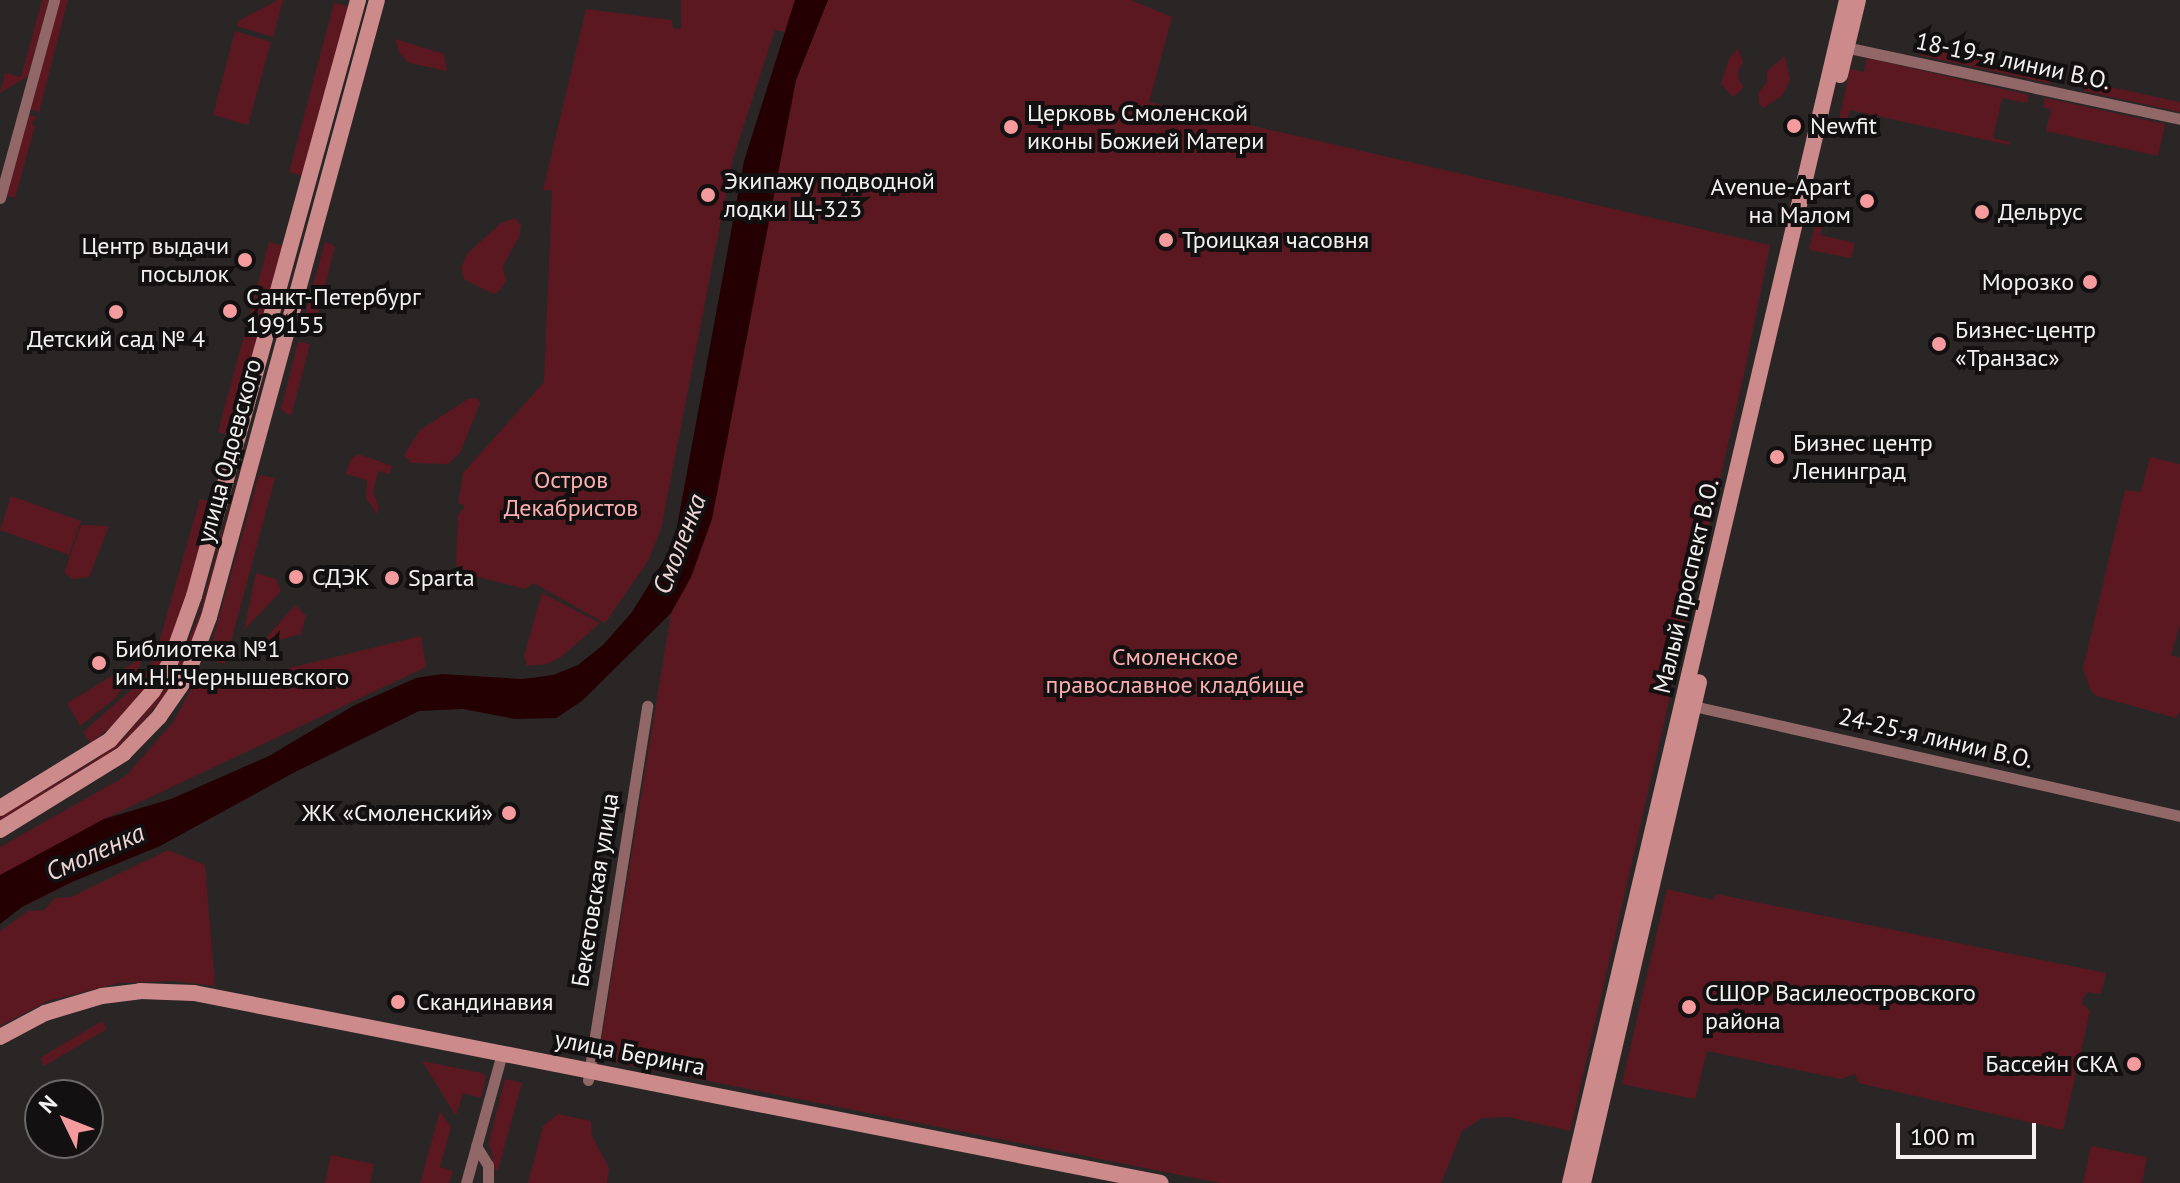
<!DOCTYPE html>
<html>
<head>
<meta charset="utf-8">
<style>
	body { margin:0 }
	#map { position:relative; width:2180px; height:1183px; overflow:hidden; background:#2b2626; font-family:"PT Sans",sans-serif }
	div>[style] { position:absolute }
	.green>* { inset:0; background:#5b1820 }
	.water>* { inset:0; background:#240003 }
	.street>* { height:11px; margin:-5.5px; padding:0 5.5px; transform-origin:5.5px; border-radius:5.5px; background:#916767 }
	.secondary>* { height:16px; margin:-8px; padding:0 8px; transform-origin:8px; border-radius:8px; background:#cd8a8b }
	.dots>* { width:22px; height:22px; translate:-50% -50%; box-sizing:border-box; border:4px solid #121010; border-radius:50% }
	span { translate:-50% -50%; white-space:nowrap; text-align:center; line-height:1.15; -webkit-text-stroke:8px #121010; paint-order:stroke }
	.street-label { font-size:24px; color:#f4f1f1 }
	.poi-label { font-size:24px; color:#f4f1f1 }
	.left { translate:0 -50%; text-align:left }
	.right { translate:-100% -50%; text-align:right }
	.park-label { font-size:24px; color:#fcafb0 }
	.water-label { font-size:26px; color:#f0d5d5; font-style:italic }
	.north { position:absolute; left:24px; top:1079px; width:80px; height:80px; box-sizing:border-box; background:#121010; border:2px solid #6c6a6a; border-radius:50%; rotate:313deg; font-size:22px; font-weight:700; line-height:32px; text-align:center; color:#f4f1f1 }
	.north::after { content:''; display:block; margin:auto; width:28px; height:36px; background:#f59b9d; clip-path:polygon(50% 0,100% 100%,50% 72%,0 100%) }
	.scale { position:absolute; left:1896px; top:1123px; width:140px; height:36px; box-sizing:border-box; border:4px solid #f4f1f1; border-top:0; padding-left:10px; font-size:24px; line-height:28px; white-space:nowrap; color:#f4f1f1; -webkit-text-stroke:6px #121010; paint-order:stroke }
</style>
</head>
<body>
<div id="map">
	<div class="green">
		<div style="clip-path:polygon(42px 0,49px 0,28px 76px,0 93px,5px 73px,21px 77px)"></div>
		<div style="clip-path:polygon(57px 0,68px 0,39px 112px,27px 108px)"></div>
		<div style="clip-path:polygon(278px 0,283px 0,273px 37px,237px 26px,238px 21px)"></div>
		<div style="clip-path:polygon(681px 0,795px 0,786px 32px,775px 30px,733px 158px,661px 529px,648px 561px,605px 623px,533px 583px,525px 589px,459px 572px,456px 563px,458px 515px,465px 506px,458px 503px,463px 473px,544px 382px,552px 190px,543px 190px,586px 9px,672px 20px,673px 28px,681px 29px)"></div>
		<div style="clip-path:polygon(828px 0,1131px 0,1172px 17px,1149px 102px,1770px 245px,1744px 374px,1570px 1131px,1509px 1117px,1482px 1118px,1462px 1131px,1441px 1183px,1220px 1183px,608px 1061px,601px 1042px,671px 613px,691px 577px,796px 80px)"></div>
		<div style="clip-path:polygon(334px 3px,349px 6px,303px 176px,289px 172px)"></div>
		<div style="clip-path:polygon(235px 31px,271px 42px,248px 125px,213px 115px)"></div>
		<div style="clip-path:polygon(395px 39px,444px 54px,447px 71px,409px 63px,400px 54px)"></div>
		<div style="clip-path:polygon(1921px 47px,2053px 76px,2051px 84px,1919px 55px)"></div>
		<div style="clip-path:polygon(1738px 48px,1743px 62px,1738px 71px,1739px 80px,1744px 87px,1733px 97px,1721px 84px,1729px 59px)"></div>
		<div style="clip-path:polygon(1785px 56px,1790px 80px,1782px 96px,1763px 108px,1759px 104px,1759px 92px,1767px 82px,1767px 71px)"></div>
		<div style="clip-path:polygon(1867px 58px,2029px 95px,2027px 103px,2002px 98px,1993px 138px,2010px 142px,2009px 145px,1850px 110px,1847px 122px,1839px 120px,1850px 69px,1864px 72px)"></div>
		<div style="clip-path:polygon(2086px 82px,2180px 102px,2180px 112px,2084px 91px)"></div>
		<div style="clip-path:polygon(2045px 98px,2165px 124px,2158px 156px,2046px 131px,2051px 109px,2043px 107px)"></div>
		<div style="clip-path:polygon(25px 114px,37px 117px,31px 124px,35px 126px,15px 198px,4px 195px)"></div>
		<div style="clip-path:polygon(515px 218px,521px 225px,519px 237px,503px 266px,506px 281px,499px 291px,493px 294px,464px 279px,461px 267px,468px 253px,501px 223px)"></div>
		<div style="clip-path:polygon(1816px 221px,1823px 223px,1820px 235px,1855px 243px,1851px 258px,1809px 250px)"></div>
		<div style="clip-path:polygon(269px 242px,285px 246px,233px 436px,218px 432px)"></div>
		<div style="clip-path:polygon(325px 242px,335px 246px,312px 336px,300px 332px)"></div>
		<div style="clip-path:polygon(298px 342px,310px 344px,291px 416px,281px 410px)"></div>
		<div style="clip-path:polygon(477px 398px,480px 403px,460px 453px,448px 464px,411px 463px,404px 455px,420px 430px,468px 399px)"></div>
		<div style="clip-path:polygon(358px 454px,392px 466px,390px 474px,378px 471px,373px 492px,379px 509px,377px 514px,366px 498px,367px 480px,346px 474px,350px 460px)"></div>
		<div style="clip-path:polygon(2150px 457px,2180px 464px,2180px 624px,2171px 655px,2180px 658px,2180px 712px,2176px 718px,2097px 696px,2091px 691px,2083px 669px,2125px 490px,2141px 492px)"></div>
		<div style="clip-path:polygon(242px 464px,246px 464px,202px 617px,173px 686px,127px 740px,93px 766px,0 821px,0 817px,92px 762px,124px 738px,169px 684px,199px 616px)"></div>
		<div style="clip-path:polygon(259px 475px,275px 478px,225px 664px,212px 660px,209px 653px)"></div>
		<div style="clip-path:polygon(11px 496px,81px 521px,69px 555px,0 530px)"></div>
		<div style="clip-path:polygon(200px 499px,212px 502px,182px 618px,155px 677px,114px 724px,91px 743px,83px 732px,137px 685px,154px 660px)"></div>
		<div style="clip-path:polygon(81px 525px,109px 526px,89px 577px,73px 579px,64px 573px)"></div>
		<div style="clip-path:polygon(256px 573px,276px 579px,281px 591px,244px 630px)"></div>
		<div style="clip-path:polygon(542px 593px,600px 623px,561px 657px,547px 664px,527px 666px,524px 656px)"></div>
		<div style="clip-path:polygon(295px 605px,306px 616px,301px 634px,260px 645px)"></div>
		<div style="clip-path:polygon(421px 636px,426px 667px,104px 819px,0 878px,0 847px,126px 776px,174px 721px,200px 672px,207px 669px,229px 676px,253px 677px)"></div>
		<div style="clip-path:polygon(143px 657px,139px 668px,114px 699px,80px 726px,67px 703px)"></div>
		<div style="clip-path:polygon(168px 850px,205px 865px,215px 986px,174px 981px,119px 983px,48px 1001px,0 1026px,0 931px,28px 911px,44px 910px,55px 898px,71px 897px)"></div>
		<div style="clip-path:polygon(1667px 889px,1713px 900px,1716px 894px,2106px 973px,2101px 994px,2088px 992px,2083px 998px,2082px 1003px,2090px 1011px,2063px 1130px,1859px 1083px,1855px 1074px,1841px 1079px,1707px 1051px,1695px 1099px,1622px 1084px)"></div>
		<div style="clip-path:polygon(102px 1021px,107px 1029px,44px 1066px,40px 1058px)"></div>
		<div style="clip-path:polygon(422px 1061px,482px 1073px,486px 1077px,481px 1098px,463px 1093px,456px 1116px)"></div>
		<div style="clip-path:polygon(505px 1079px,522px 1083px,498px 1170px,495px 1170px,489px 1142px)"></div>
		<div style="clip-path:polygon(440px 1111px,451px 1127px,440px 1167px,453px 1171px,449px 1183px,420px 1183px)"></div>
		<div style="clip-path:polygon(558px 1114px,591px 1121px,592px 1136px,609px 1168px,607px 1183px,528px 1183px,543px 1126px)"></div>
		<div style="clip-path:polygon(2091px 1146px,2147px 1157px,2142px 1183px,2083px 1183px)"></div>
		<div style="clip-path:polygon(331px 1155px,374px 1164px,370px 1183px,325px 1183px)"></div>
	</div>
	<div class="water">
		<div style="clip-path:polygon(795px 0,828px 0,796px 80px,712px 519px,691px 577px,671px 613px,582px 701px,556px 718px,515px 719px,463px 709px,419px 711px,295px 772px,160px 846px,72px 882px,22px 907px,0 924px,0 875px,104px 819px,171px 799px,269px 756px,353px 706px,416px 678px,442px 674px,522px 679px,553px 675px,578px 665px,603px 645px,632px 612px,666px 557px,676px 532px,744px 161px)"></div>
	</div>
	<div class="street">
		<div style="left:1840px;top:46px;width:348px;rotate:12.1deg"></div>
		<div style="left:0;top:198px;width:205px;rotate:-74.7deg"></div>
		<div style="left:1689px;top:705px;width:503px;rotate:12.74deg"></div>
		<div style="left:588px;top:1080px;width:379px;rotate:-81deg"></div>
		<div style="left:476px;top:1146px;width:22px;rotate:58deg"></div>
		<div style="left:488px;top:1165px;width:18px;rotate:90deg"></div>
		<div style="left:466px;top:1183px;width:135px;rotate:-74.5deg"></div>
	</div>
	<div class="secondary">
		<div style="left:1840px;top:75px;width:77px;rotate:-76.5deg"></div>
		<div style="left:0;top:808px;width:129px;rotate:-31.7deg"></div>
		<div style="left:110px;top:740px;width:65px;rotate:-48.7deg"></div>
		<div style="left:153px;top:691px;width:33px;rotate:-59deg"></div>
		<div style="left:170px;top:663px;width:71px;rotate:-70.3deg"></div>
		<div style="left:194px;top:596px;width:618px;rotate:-74.61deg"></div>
		<div style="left:0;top:830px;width:145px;rotate:-31.7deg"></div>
		<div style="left:123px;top:754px;width:52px;rotate:-45.8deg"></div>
		<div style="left:159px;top:717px;width:47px;rotate:-55.3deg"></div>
		<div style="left:186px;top:678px;width:65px;rotate:-69.3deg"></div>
		<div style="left:209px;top:617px;width:639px;rotate:-74.77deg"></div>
		<div style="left:0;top:1037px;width:51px;rotate:-28.1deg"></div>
		<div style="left:45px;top:1013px;width:59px;rotate:-16.6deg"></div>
		<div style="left:102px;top:996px;width:38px;rotate:-7deg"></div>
		<div style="left:140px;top:991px;width:54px;rotate:2.1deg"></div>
		<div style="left:194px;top:993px;width:985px;rotate:11.12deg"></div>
		<div style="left:1570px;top:1183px;width:1215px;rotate:-76.82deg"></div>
		<div style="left:1583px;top:1183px;width:514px;rotate:-76.96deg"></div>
	</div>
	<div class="dots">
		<div style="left:1794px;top:126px;background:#f59b9d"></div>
		<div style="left:1011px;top:127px;background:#f59b9d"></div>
		<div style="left:708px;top:195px;background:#f59b9d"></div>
		<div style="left:1867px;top:201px;background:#f59b9d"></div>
		<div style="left:1982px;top:212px;background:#f59b9d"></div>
		<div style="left:1166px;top:240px;background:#f59b9d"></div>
		<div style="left:245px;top:260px;background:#f59b9d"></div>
		<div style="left:2090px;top:282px;background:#f59b9d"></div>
		<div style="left:230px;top:311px;background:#f59b9d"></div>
		<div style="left:116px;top:312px;background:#f59b9d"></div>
		<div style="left:1939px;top:344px;background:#f59b9d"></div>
		<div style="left:1777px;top:457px;background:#f59b9d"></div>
		<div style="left:296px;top:577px;background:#f59b9d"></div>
		<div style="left:392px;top:578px;background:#f59b9d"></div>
		<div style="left:99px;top:663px;background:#f59b9d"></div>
		<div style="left:509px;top:813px;background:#f59b9d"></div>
		<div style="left:398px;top:1002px;background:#f59b9d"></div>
		<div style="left:1689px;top:1007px;background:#f59b9d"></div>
		<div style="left:2134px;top:1064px;background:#f59b9d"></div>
	</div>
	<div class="street-label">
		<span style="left:2013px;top:61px;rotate:12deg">18-19-я линии В.О.</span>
		<span style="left:229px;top:451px;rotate:-75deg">улица Одоевского</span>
		<span style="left:1686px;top:586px;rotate:-77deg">Малый проспект В.О.</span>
		<span style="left:1936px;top:738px;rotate:13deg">24-25-я линии В.О.</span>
		<span style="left:595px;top:890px;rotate:-81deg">Бекетовская улица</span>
		<span style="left:630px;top:1053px;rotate:11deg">улица Беринга</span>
	</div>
	<div class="poi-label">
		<span class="left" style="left:1027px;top:127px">Церковь Смоленской<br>иконы Божией Матери</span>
		<span class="left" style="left:1810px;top:126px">Newfit</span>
		<span class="left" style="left:724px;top:195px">Экипажу подводной<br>лодки Щ-323</span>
		<span class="right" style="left:1851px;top:201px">Аvenue-Apart<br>на Малом</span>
		<span class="left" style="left:1998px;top:212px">Дельрус</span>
		<span class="left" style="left:1182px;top:240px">Троицкая часовня</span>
		<span class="right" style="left:229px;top:260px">Центр выдачи<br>посылок</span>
		<span class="right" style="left:2074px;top:282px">Морозко</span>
		<span class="left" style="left:246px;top:311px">Санкт-Петербург<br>199155</span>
		<span class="left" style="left:1955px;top:344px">Бизнес-центр<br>«Транзас»</span>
		<span style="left:116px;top:339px">Детский сад № 4</span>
		<span class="left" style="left:1793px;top:457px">Бизнес центр<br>Ленинград</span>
		<span class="left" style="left:312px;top:577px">СДЭК</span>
		<span class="left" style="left:408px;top:578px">Sparta</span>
		<span class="left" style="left:115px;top:663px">Библиотека №1<br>им.Н.Г.Чернышевского</span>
		<span class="right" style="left:493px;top:813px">ЖК «Смоленский»</span>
		<span class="left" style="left:1705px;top:1007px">СШОР Василеостровского<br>района</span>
		<span class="left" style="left:416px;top:1002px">Скандинавия</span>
		<span class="right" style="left:2118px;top:1064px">Бассейн СКА</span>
	</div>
	<div class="park-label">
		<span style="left:571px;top:494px">Остров<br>Декабристов</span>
		<span style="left:1175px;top:671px">Смоленское<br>православное кладбище</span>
	</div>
	<div class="water-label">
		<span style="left:679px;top:544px;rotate:-69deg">Смоленка</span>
		<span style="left:95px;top:852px;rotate:-24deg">Смоленка</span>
	</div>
	<div class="north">N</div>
	<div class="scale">100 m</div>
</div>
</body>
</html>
